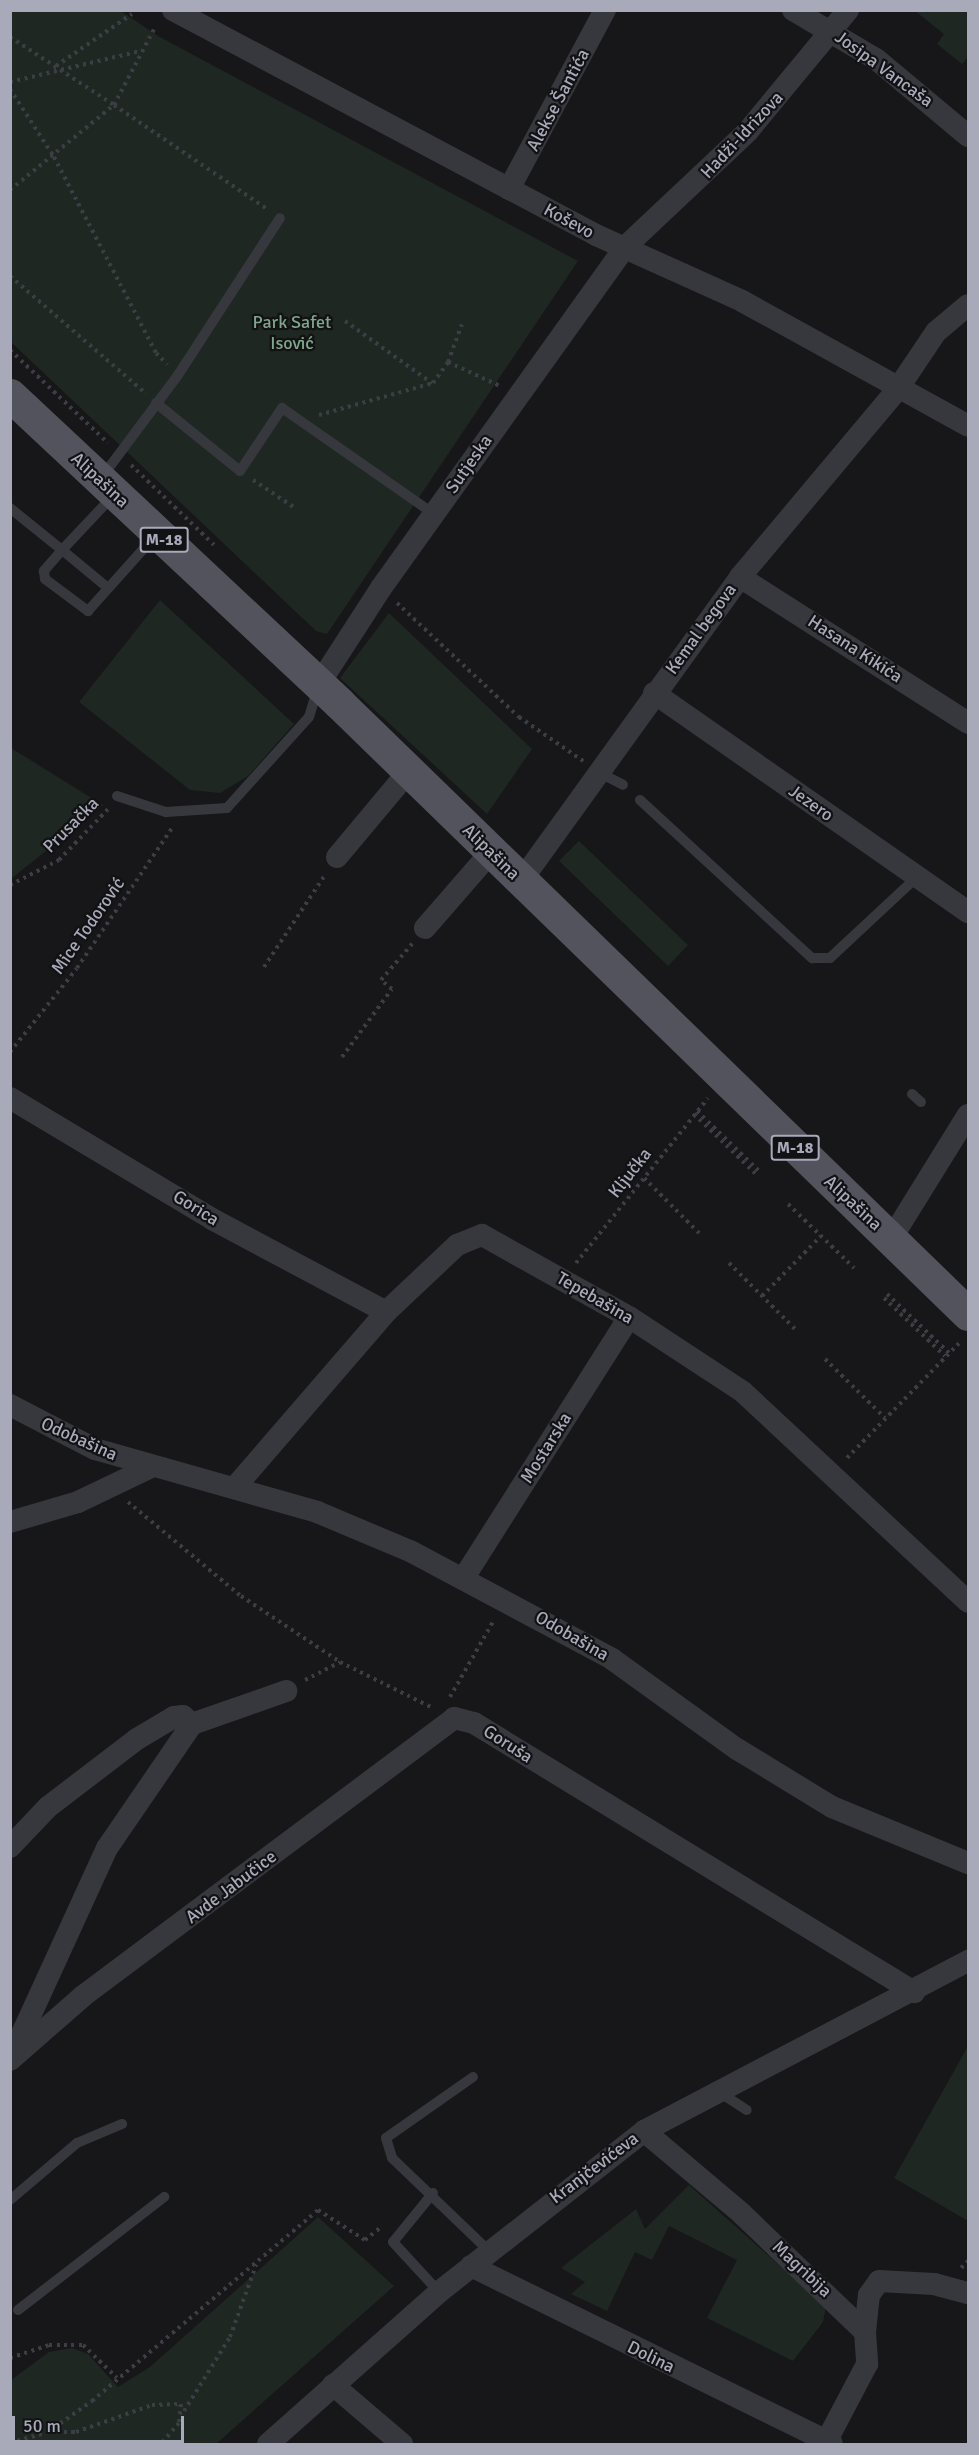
<!DOCTYPE html>
<html>
<head>
<meta charset="utf-8">
<style>
	body { margin:0 }
	#map { position:relative; width:979px; height:2455px; overflow:hidden; background:#171619; font-family:Signika,sans-serif }
	div>[style] { position:absolute }
	.green>* { inset:0; background:#1e2721 }
	.path>* { height:4px; margin-top:-2px; transform-origin:0; background:repeating-linear-gradient(90deg,#3d3e45 0 3px,transparent 0 7.5px) }
	.lane>* { height:10px; margin:-5px; padding:0 5px; transform-origin:5px; border-radius:5px; background:#37373e }
	.street>* { height:22px; margin:-11px; padding:0 11px; transform-origin:11px; border-radius:11px; background:#37373e }
	.primary>* { height:33px; margin:-16.5px; padding:0 16.5px; transform-origin:16.5px; border-radius:16.5px; background:#53535d }
	span { translate:-50% -50%; white-space:nowrap; text-align:center; line-height:1.15; -webkit-text-stroke:4.5px #121114; paint-order:stroke }
	.shield-label span { padding:2px 4px; background:#121114; border:2px solid; border-radius:4px; -webkit-text-stroke-width:0 }
	.shield-label { font-size:16px; color:#a8aaba; font-weight:700 }
	.street-label { font-size:18px; color:#a8aaba }
	.park-label { font-size:18px; color:#7ea688 }
	.frame { position:absolute; inset:0; border:12px solid #a8aaba; pointer-events:none }
	.scale { position:absolute; left:12px; top:2416px; width:172px; height:27px; box-sizing:border-box; border:3px solid #a8aaba; border-top:0; padding-left:8px; font-size:18px; line-height:21px; white-space:nowrap; color:#a8aaba; -webkit-text-stroke:4px #121114; paint-order:stroke }
</style>
</head>
<body>
<div id="map">
	<div class="green">
		<div style="clip-path:polygon(10px 11px,121px 11px,158px 36px,578px 261px,327px 634px,316px 631px,11px 342px)"></div>
		<div style="clip-path:polygon(915px 11px,968px 11px,968px 57px,962px 64px,937px 44px,944px 34px)"></div>
		<div style="clip-path:polygon(160px 600px,294px 724px,248px 776px,220px 793px,190px 790px,79px 702px)"></div>
		<div style="clip-path:polygon(389px 613px,532px 749px,487px 814px,340px 678px)"></div>
		<div style="clip-path:polygon(11px 748px,103px 805px,11px 879px,10px 879px)"></div>
		<div style="clip-path:polygon(579px 841px,688px 945px,668px 966px,559px 861px)"></div>
		<div style="clip-path:polygon(968px 2046px,968px 2221px,894px 2178px)"></div>
		<div style="clip-path:polygon(689px 2185px,826px 2307px,823px 2322px,793px 2361px,707px 2318px,737px 2260px,669px 2226px,652px 2260px,635px 2252px,607px 2311px,571px 2294px,585px 2282px,561px 2268px,636px 2209px,645px 2229px)"></div>
		<div style="clip-path:polygon(318px 2217px,394px 2286px,216px 2444px,11px 2444px,11px 2380px,49px 2352px,72px 2348px,88px 2354px,118px 2387px,150px 2367px)"></div>
	</div>
	<div class="path">
		<div style="left:10px;top:37px;width:124px;rotate:33.2deg"></div>
		<div style="left:114px;top:105px;width:86px;rotate:-62.2deg"></div>
		<div style="left:56px;top:66px;width:92px;rotate:-34.4deg"></div>
		<div style="left:10px;top:82px;width:134px;rotate:-13.4deg"></div>
		<div style="left:10px;top:89px;width:81px;rotate:57.1deg"></div>
		<div style="left:54px;top:157px;width:221px;rotate:62.5deg"></div>
		<div style="left:156px;top:353px;width:16px;rotate:45deg"></div>
		<div style="left:10px;top:190px;width:134px;rotate:-39.3deg"></div>
		<div style="left:114px;top:105px;width:185px;rotate:34.2deg"></div>
		<div style="left:10px;top:276px;width:180px;rotate:40.9deg"></div>
		<div style="left:345px;top:321px;width:107px;rotate:35.5deg"></div>
		<div style="left:10px;top:350px;width:135px;rotate:43.5deg"></div>
		<div style="left:448px;top:362px;width:40px;rotate:-69.8deg"></div>
		<div style="left:319px;top:415px;width:118px;rotate:-15.7deg"></div>
		<div style="left:433px;top:383px;width:26px;rotate:-54deg"></div>
		<div style="left:448px;top:362px;width:57px;rotate:24.8deg"></div>
		<div style="left:131px;top:465px;width:115px;rotate:43.9deg"></div>
		<div style="left:253px;top:480px;width:50px;rotate:33.7deg"></div>
		<div style="left:397px;top:603px;width:167px;rotate:43.1deg"></div>
		<div style="left:519px;top:717px;width:78px;rotate:34.5deg"></div>
		<div style="left:10px;top:885px;width:55px;rotate:-27deg"></div>
		<div style="left:59px;top:860px;width:71px;rotate:-46.1deg"></div>
		<div style="left:264px;top:967px;width:110px;rotate:-56.5deg"></div>
		<div style="left:10px;top:1052px;width:107px;rotate:-51.4deg"></div>
		<div style="left:77px;top:968px;width:169px;rotate:-55.8deg"></div>
		<div style="left:342px;top:1057px;width:84px;rotate:-53.7deg"></div>
		<div style="left:392px;top:989px;width:14px;rotate:-141deg"></div>
		<div style="left:381px;top:980px;width:48px;rotate:-49.3deg"></div>
		<div style="left:697px;top:1111px;width:88px;rotate:44.1deg"></div>
		<div style="left:694px;top:1114px;width:88px;rotate:44.1deg"></div>
		<div style="left:644px;top:1178px;width:78px;rotate:45deg"></div>
		<div style="left:788px;top:1204px;width:92px;rotate:44.1deg"></div>
		<div style="left:576px;top:1263px;width:211px;rotate:-51.3deg"></div>
		<div style="left:729px;top:1263px;width:93px;rotate:45deg"></div>
		<div style="left:887px;top:1294px;width:86px;rotate:43.6deg"></div>
		<div style="left:762px;top:1296px;width:84px;rotate:-45.5deg"></div>
		<div style="left:884px;top:1298px;width:84px;rotate:43.6deg"></div>
		<div style="left:825px;top:1359px;width:84px;rotate:44.5deg"></div>
		<div style="left:847px;top:1458px;width:163px;rotate:-45.7deg"></div>
		<div style="left:128px;top:1502px;width:147px;rotate:39.8deg"></div>
		<div style="left:241px;top:1596px;width:119px;rotate:33.7deg"></div>
		<div style="left:340px;top:1662px;width:102px;rotate:26.3deg"></div>
		<div style="left:305px;top:1680px;width:39px;rotate:-27deg"></div>
		<div style="left:450px;top:1697px;width:89px;rotate:-60.3deg"></div>
		<div style="left:961px;top:2268px;width:10px;rotate:-45deg"></div>
		<div style="left:10px;top:2358px;width:41px;rotate:-18.4deg"></div>
		<div style="left:49px;top:2345px;width:34px"></div>
		<div style="left:83px;top:2345px;width:47px;rotate:44.1deg"></div>
		<div style="left:184px;top:2411px;width:87px;rotate:-58.1deg"></div>
		<div style="left:230px;top:2337px;width:77px;rotate:-70.1deg"></div>
		<div style="left:49px;top:2432px;width:27px"></div>
		<div style="left:76px;top:2432px;width:81px;rotate:-19.6deg"></div>
		<div style="left:152px;top:2405px;width:29px;rotate:-2deg"></div>
		<div style="left:181px;top:2404px;width:19px;rotate:96deg"></div>
		<div style="left:179px;top:2423px;width:28px;rotate:131deg"></div>
		<div style="left:10px;top:2443px;width:40px;rotate:-16deg"></div>
		<div style="left:48px;top:2432px;width:54px;rotate:-35.2deg"></div>
		<div style="left:92px;top:2401px;width:296px;rotate:-40.2deg"></div>
		<div style="left:318px;top:2210px;width:56px;rotate:32.6deg"></div>
		<div style="left:365px;top:2240px;width:22px;rotate:-39deg"></div>
		<div style="left:23px;top:2444px;width:6px;rotate:-45deg"></div>
		<div style="left:27px;top:2440px;width:4px;rotate:90deg"></div>
	</div>
	<div class="lane">
		<div style="left:156px;top:403px;width:108px;rotate:39deg"></div>
		<div style="left:240px;top:471px;width:76px;rotate:-56.3deg"></div>
		<div style="left:282px;top:408px;width:185px;rotate:34.9deg"></div>
		<div style="left:102px;top:477px;width:127px;rotate:-53.3deg"></div>
		<div style="left:178px;top:375px;width:187px;rotate:-57deg"></div>
		<div style="left:10px;top:508px;width:67px;rotate:38.9deg"></div>
		<div style="left:62px;top:550px;width:28px;rotate:131deg"></div>
		<div style="left:44px;top:571px;width:8px;rotate:83deg"></div>
		<div style="left:45px;top:579px;width:54px;rotate:36.7deg"></div>
		<div style="left:88px;top:611px;width:101px;rotate:-48.2deg"></div>
		<div style="left:108px;top:588px;width:60px;rotate:-140.4deg"></div>
		<div style="left:62px;top:550px;width:73px;rotate:-46.7deg"></div>
		<div style="left:598px;top:772px;width:28px;rotate:27deg"></div>
		<div style="left:117px;top:796px;width:52px;rotate:18.1deg"></div>
		<div style="left:166px;top:812px;width:61px;rotate:-3.8deg"></div>
		<div style="left:227px;top:808px;width:122px;rotate:-48deg"></div>
		<div style="left:309px;top:717px;width:28px;rotate:-73deg"></div>
		<div style="left:640px;top:800px;width:234px;rotate:42.6deg"></div>
		<div style="left:812px;top:958px;width:18px"></div>
		<div style="left:830px;top:958px;width:119px;rotate:-43deg"></div>
		<div style="left:912px;top:1094px;width:12px;rotate:42deg"></div>
		<div style="left:473px;top:2077px;width:106px;rotate:145deg"></div>
		<div style="left:386px;top:2138px;width:21px;rotate:73deg"></div>
		<div style="left:392px;top:2158px;width:134px;rotate:43.8deg"></div>
		<div style="left:719px;top:2092px;width:33px;rotate:33deg"></div>
		<div style="left:433px;top:2193px;width:63px;rotate:129.2deg"></div>
		<div style="left:393px;top:2242px;width:68px;rotate:47.4deg"></div>
		<div style="left:10px;top:2200px;width:88px;rotate:-40.4deg"></div>
		<div style="left:77px;top:2143px;width:49px;rotate:-22.9deg"></div>
		<div style="left:18px;top:2310px;width:185px;rotate:-37.7deg"></div>
	</div>
	<div class="street">
		<div style="left:173px;top:10px;width:479px;rotate:28deg"></div>
		<div style="left:596px;top:235px;width:160px;rotate:24.3deg"></div>
		<div style="left:742px;top:301px;width:258px;rotate:28.9deg"></div>
		<div style="left:793px;top:10px;width:96px;rotate:30.6deg"></div>
		<div style="left:876px;top:59px;width:120px;rotate:39.9deg"></div>
		<div style="left:509px;top:189px;width:203px;rotate:-61.8deg"></div>
		<div style="left:740px;top:577px;width:271px;rotate:32.6deg"></div>
		<div style="left:319px;top:684px;width:114px;rotate:-57.1deg"></div>
		<div style="left:381px;top:588px;width:418px;rotate:-54.4deg"></div>
		<div style="left:624px;top:248px;width:170px;rotate:-43.3deg"></div>
		<div style="left:748px;top:131px;width:157px;rotate:-50.4deg"></div>
		<div style="left:654px;top:693px;width:383px;rotate:34.9deg"></div>
		<div style="left:337px;top:857px;width:112px;rotate:-50.1deg"></div>
		<div style="left:521px;top:881px;width:375px;rotate:-54.2deg"></div>
		<div style="left:740px;top:577px;width:244px;rotate:-50deg"></div>
		<div style="left:897px;top:390px;width:70px;rotate:-56.1deg"></div>
		<div style="left:936px;top:332px;width:42px;rotate:-40.2deg"></div>
		<div style="left:425px;top:928px;width:101px;rotate:-49deg"></div>
		<div style="left:10px;top:1098px;width:235px;rotate:30.9deg"></div>
		<div style="left:212px;top:1219px;width:197px;rotate:28.1deg"></div>
		<div style="left:891px;top:1239px;width:146px;rotate:-58.2deg"></div>
		<div style="left:10px;top:1405px;width:96px;rotate:27.4deg"></div>
		<div style="left:95px;top:1449px;width:231px;rotate:15.8deg"></div>
		<div style="left:317px;top:1512px;width:103px;rotate:22.8deg"></div>
		<div style="left:412px;top:1552px;width:227px;rotate:28.1deg"></div>
		<div style="left:612px;top:1659px;width:154px;rotate:35.8deg"></div>
		<div style="left:737px;top:1749px;width:111px;rotate:31.4deg"></div>
		<div style="left:832px;top:1807px;width:147px;rotate:22.4deg"></div>
		<div style="left:236px;top:1486px;width:230px;rotate:-49.2deg"></div>
		<div style="left:386px;top:1312px;width:98px;rotate:-43.3deg"></div>
		<div style="left:457px;top:1245px;width:27px;rotate:-22deg"></div>
		<div style="left:482px;top:1235px;width:168px;rotate:29.2deg"></div>
		<div style="left:629px;top:1317px;width:136px;rotate:33.3deg"></div>
		<div style="left:743px;top:1392px;width:308px;rotate:43deg"></div>
		<div style="left:10px;top:1522px;width:71px;rotate:-16.4deg"></div>
		<div style="left:78px;top:1502px;width:79px;rotate:-25.6deg"></div>
		<div style="left:463px;top:1579px;width:310px;rotate:-57.6deg"></div>
		<div style="left:192px;top:1724px;width:100px;rotate:-19.3deg"></div>
		<div style="left:10px;top:1847px;width:55px;rotate:-46.5deg"></div>
		<div style="left:48px;top:1807px;width:112px;rotate:-37.4deg"></div>
		<div style="left:137px;top:1739px;width:43px;rotate:-30.7deg"></div>
		<div style="left:174px;top:1717px;width:9px;rotate:-6deg"></div>
		<div style="left:183px;top:1716px;width:12px;rotate:42deg"></div>
		<div style="left:192px;top:1724px;width:150px;rotate:124.4deg"></div>
		<div style="left:107px;top:1848px;width:223px;rotate:114.6deg"></div>
		<div style="left:10px;top:2060px;width:97px;rotate:-41.2deg"></div>
		<div style="left:83px;top:1996px;width:464px;rotate:-36.8deg"></div>
		<div style="left:454px;top:1718px;width:21px;rotate:14deg"></div>
		<div style="left:474px;top:1723px;width:516px;rotate:31.44deg"></div>
		<div style="left:644px;top:2131px;width:127px;rotate:40.2deg"></div>
		<div style="left:741px;top:2213px;width:172px;rotate:43.8deg"></div>
		<div style="left:865px;top:2332px;width:32px;rotate:86deg"></div>
		<div style="left:867px;top:2364px;width:90px;rotate:117.7deg"></div>
		<div style="left:471px;top:2266px;width:402px;rotate:26.2deg"></div>
		<div style="left:865px;top:2332px;width:37px;rotate:-84deg"></div>
		<div style="left:869px;top:2295px;width:17px;rotate:-54deg"></div>
		<div style="left:879px;top:2281px;width:55px;rotate:3.1deg"></div>
		<div style="left:934px;top:2284px;width:35px;rotate:15deg"></div>
		<div style="left:333px;top:2385px;width:91px;rotate:40.5deg"></div>
		<div style="left:268px;top:2444px;width:229px;rotate:-41.6deg"></div>
		<div style="left:439px;top:2292px;width:261px;rotate:-38.1deg"></div>
		<div style="left:644px;top:2131px;width:366px;rotate:-27.7deg"></div>
	</div>
	<div class="primary">
		<div style="left:10px;top:395px;width:451px;rotate:43.1deg"></div>
		<div style="left:339px;top:703px;width:877px;rotate:44.17deg"></div>
	</div>
	<div class="shield-label">
		<span style="left:164px;top:540px">M-18</span>
		<span style="left:795px;top:1148px">M-18</span>
	</div>
	<div class="street-label">
		<span style="left:884px;top:69px;rotate:36deg">Josipa Vancaša</span>
		<span style="left:558px;top:100px;rotate:-62deg">Alekse Šantića</span>
		<span style="left:742px;top:135px;rotate:-47deg">Hadži-Idrizova</span>
		<span style="left:569px;top:221px;rotate:28deg">Koševo</span>
		<span style="left:469px;top:464px;rotate:-55deg">Sutjeska</span>
		<span style="left:100px;top:480px;rotate:43deg">Alipašina</span>
		<span style="left:701px;top:629px;rotate:-54deg">Kemal begova</span>
		<span style="left:855px;top:649px;rotate:33deg">Hasana Kikića</span>
		<span style="left:811px;top:803px;rotate:35deg">Jezero</span>
		<span style="left:71px;top:825px;rotate:-45deg">Prusačka</span>
		<span style="left:491px;top:852px;rotate:44deg">Alipašina</span>
		<span style="left:88px;top:926px;rotate:-55deg">Mice Todorović</span>
		<span style="left:630px;top:1173px;rotate:-52deg">Ključka</span>
		<span style="left:853px;top:1203px;rotate:43deg">Alipašina</span>
		<span style="left:196px;top:1208px;rotate:32deg">Gorica</span>
		<span style="left:595px;top:1298px;rotate:30deg">Tepebašina</span>
		<span style="left:79px;top:1439px;rotate:24deg">Odobašina</span>
		<span style="left:546px;top:1448px;rotate:-58deg">Mostarska</span>
		<span style="left:572px;top:1636px;rotate:30deg">Odobašina</span>
		<span style="left:508px;top:1744px;rotate:33deg">Goruša</span>
		<span style="left:231px;top:1887px;rotate:-37deg">Avde Jabučice</span>
		<span style="left:594px;top:2168px;rotate:-37deg">Kranjčevićeva</span>
		<span style="left:802px;top:2269px;rotate:43deg">Magribija</span>
		<span style="left:651px;top:2357px;rotate:26deg">Dolina</span>
	</div>
	<div class="park-label">
		<span style="left:292px;top:333px">Park Safet<br>Isović</span>
	</div>
	<div class="frame"></div>
	<div class="scale">50 m</div>
</div>
</body>
</html>
